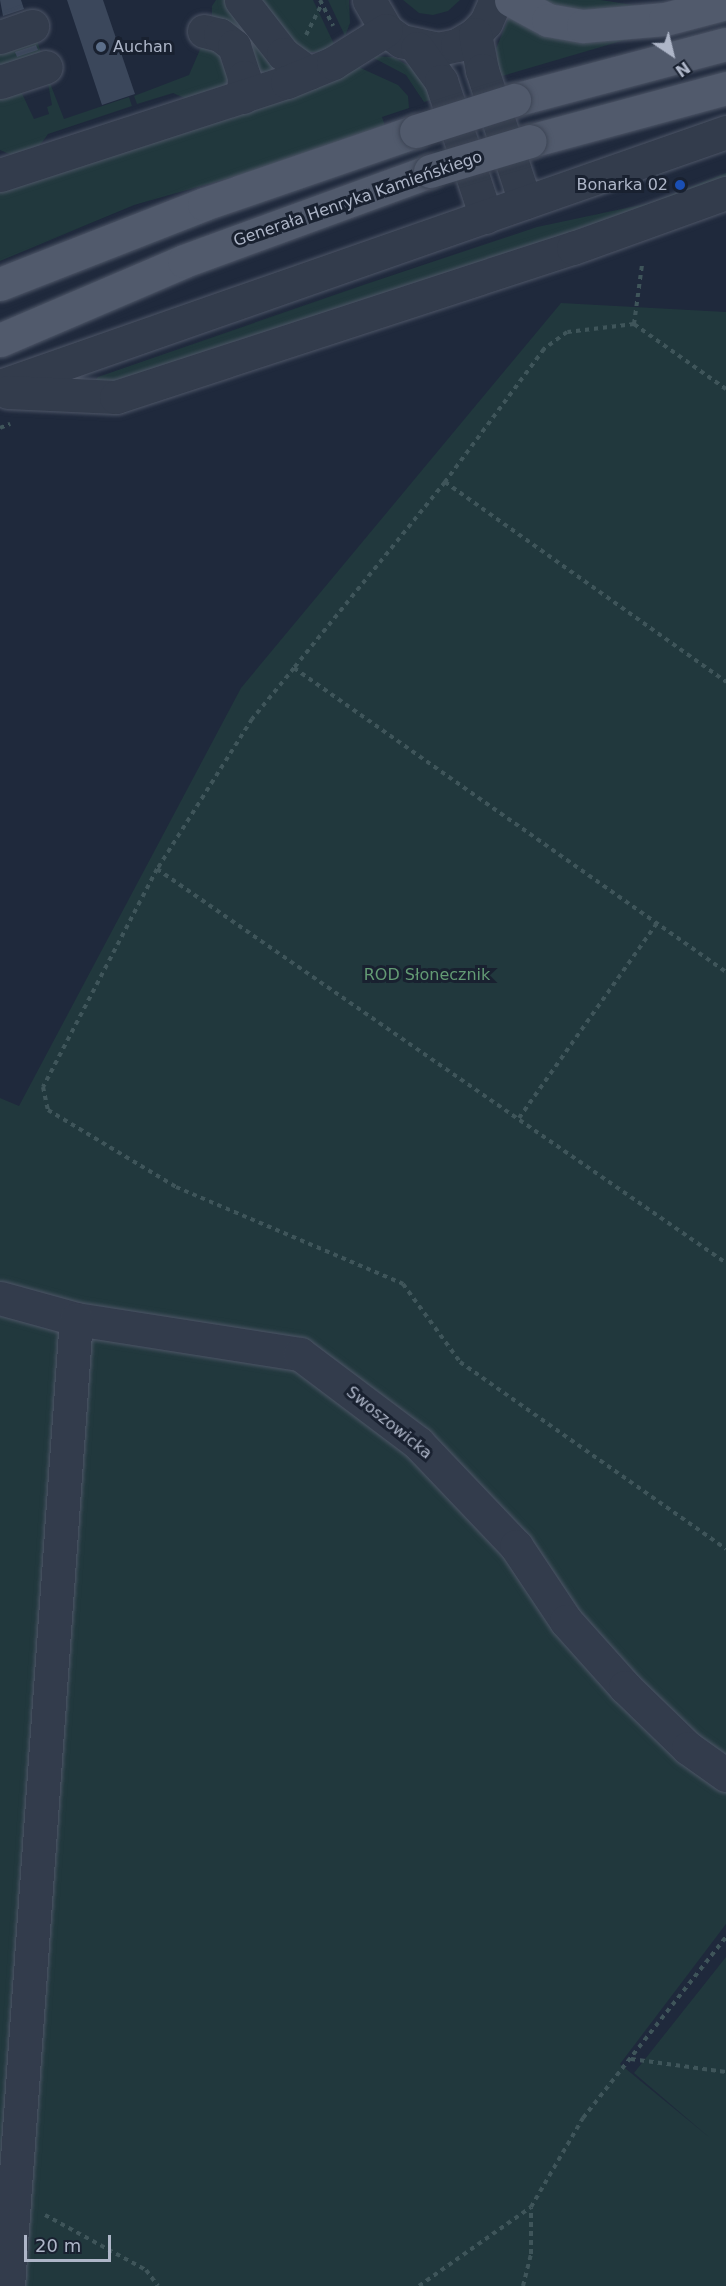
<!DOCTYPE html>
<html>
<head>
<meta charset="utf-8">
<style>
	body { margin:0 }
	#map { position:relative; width:726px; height:2286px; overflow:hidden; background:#1f293c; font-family:"DejaVu Sans",sans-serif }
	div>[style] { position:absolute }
	.green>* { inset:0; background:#21383d }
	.building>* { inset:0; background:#3b475b }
	.path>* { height:4px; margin-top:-2px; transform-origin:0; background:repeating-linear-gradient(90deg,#3f555a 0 4.5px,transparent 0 9px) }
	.roads { filter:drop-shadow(0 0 2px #4e5667) drop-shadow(0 0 2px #4e5667) }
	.minor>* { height:33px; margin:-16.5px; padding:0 16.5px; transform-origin:16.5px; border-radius:16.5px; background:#333c4c }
	.major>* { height:33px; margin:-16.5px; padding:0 16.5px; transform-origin:16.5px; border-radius:16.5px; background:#515a6c }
	.bridges { filter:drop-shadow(0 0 2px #3d4555) drop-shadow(0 0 2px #3d4555) }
	.major-bridge>* { height:33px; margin:-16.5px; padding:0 16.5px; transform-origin:16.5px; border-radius:16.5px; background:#515a6c }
	.dots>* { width:16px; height:16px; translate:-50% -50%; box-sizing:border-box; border:3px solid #192130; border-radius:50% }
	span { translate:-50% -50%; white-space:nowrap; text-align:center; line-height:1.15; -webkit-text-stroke:6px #192130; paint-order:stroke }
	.poi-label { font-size:16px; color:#aeb6c8 }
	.left { translate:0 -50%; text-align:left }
	.right { translate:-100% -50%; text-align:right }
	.street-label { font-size:16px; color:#aeb6c8 }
	.park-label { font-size:16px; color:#639b74 }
	.north { position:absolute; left:642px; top:24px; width:60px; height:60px; -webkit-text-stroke:4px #192130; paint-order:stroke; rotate:145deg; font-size:16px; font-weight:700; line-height:24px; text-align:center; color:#aeb6c8 }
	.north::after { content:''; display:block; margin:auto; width:21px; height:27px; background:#aeb6c8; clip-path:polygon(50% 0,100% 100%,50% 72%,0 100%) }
	.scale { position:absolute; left:24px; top:2235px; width:87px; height:27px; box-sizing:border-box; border:3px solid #aeb6c8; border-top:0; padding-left:8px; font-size:18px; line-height:21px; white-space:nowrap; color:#aeb6c8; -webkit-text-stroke:4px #192130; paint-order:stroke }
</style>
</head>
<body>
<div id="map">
	<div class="green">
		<div style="clip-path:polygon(216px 0,230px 0,282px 67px,261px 77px,212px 18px,212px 6px)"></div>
		<div style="clip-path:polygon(254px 0,313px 0,335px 46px,324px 52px,303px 52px)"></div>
		<div style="clip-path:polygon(328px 0,349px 0,350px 23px,345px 36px)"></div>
		<div style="clip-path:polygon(403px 0,460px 0,448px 11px,433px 15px,419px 13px)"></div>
		<div style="clip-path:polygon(531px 0,601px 0,639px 6px,687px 0,611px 16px)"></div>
		<div style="clip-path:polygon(510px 14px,645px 34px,499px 77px,496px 49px)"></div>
		<div style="clip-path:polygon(35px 34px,43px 59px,0 76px,0 43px)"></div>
		<div style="clip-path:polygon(215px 43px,230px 84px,187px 99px,173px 93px,137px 104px,134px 96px,189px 75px,202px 45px)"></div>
		<div style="clip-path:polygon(370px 56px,393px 57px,413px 68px,434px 99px,424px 102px,406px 75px)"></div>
		<div style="clip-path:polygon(354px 65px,398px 85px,408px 96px,409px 108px,382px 117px,385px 126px,282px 163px,134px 205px,0 261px,0 190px)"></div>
		<div style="clip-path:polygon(46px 73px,64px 119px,129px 97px,132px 106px,48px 134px,37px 149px,14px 156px,0 150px,0 88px,17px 83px,34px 119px,49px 114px,47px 107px,52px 105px)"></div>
		<div style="clip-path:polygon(726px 173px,726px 181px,133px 383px,90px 387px,98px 377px,366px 284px,537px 227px,650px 203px)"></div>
		<div style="clip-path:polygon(561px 303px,726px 312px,726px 1766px,302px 1348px,98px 1309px,0 1285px,0 1098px,19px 1106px,241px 688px)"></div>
		<div style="clip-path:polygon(0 1309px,306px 1370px,371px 1414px,726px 1785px,726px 1924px,620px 2064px,710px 2138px,634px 2073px,726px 1957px,726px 2286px,0 2286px)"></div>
	</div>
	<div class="building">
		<div style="clip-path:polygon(0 0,21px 0,24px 9px,3px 16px)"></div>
		<div style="clip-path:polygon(67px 0,103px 0,135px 94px,102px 105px)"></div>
		<div style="clip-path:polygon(36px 45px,38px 50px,17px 57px,15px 52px)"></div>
	</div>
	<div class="path">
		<div style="left:320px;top:0;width:29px;rotate:63deg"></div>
		<div style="left:306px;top:35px;width:35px;rotate:-63deg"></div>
		<div style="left:634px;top:324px;width:60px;rotate:-82.3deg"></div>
		<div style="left:726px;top:389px;width:113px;rotate:-144.8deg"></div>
		<div style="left:634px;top:324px;width:67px;rotate:173.2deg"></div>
		<div style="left:567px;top:332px;width:29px;rotate:144deg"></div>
		<div style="left:544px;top:349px;width:166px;rotate:126.7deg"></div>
		<div style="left:445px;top:482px;width:345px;rotate:35.4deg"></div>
		<div style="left:0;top:428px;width:11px;rotate:-22deg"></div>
		<div style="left:445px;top:482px;width:240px;rotate:129.1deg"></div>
		<div style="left:294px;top:668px;width:528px;rotate:35.13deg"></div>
		<div style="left:294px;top:668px;width:66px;rotate:129.5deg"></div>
		<div style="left:252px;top:719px;width:178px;rotate:122.3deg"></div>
		<div style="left:157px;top:869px;width:692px;rotate:34.7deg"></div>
		<div style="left:157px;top:869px;width:246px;rotate:117.6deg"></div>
		<div style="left:43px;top:1087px;width:24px;rotate:78deg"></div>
		<div style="left:48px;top:1110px;width:149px;rotate:31deg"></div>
		<div style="left:176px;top:1187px;width:247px;rotate:23.1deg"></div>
		<div style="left:403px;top:1284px;width:97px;rotate:53.8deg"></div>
		<div style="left:460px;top:1362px;width:325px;rotate:35.1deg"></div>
		<div style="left:519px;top:1118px;width:239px;rotate:-54.7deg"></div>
		<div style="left:631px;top:2059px;width:96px;rotate:7.8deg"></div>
		<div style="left:45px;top:2215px;width:115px;rotate:28.6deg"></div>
		<div style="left:146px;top:2270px;width:20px;rotate:53deg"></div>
		<div style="left:419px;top:2286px;width:137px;rotate:-35.2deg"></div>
		<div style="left:531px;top:2207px;width:103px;rotate:-59.7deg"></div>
		<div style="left:583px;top:2118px;width:231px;rotate:-51.7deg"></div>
		<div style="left:523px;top:2286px;width:33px;rotate:-76deg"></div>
		<div style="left:531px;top:2254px;width:46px;rotate:-90deg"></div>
	</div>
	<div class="roads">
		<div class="minor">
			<div style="left:241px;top:0;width:68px;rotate:52.1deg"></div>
			<div style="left:283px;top:54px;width:32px;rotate:36deg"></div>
			<div style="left:369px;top:0;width:34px;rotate:60deg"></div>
			<div style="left:386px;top:30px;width:19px;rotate:36deg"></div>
			<div style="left:401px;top:41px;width:38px;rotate:12deg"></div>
			<div style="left:438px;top:49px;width:19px;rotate:-12deg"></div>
			<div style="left:457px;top:45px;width:21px;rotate:-31deg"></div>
			<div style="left:475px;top:34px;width:16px;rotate:-47deg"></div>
			<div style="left:486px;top:22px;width:24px;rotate:-66deg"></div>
			<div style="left:204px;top:31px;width:16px;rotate:14deg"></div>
			<div style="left:220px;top:35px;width:18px;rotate:38deg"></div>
			<div style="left:234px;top:46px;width:33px;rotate:72deg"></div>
			<div style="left:244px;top:77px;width:20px;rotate:93deg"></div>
			<div style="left:475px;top:34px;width:37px;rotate:79deg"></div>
			<div style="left:482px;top:70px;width:139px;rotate:72deg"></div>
			<div style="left:0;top:37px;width:34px;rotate:-19deg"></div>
			<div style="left:417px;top:48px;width:41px;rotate:54deg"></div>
			<div style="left:441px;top:81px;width:143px;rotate:71.7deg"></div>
			<div style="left:0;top:82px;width:48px;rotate:-18.1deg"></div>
			<div style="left:0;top:175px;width:302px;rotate:-18deg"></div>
			<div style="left:287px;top:82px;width:50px;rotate:-22.4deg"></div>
			<div style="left:333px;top:63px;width:62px;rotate:-31.9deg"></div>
			<div style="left:0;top:386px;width:769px;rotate:-19.28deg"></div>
			<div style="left:8px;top:392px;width:108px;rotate:2.7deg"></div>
			<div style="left:116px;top:397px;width:481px;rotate:-18.1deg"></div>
			<div style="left:573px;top:248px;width:163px;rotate:-19.8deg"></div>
			<div style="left:0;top:1298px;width:79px;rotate:15.4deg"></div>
			<div style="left:76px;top:1319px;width:227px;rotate:8.9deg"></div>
			<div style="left:300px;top:1354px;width:148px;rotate:37deg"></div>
			<div style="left:418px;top:1443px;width:142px;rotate:46.4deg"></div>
			<div style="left:516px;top:1546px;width:90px;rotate:56.3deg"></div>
			<div style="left:566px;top:1621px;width:89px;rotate:48.2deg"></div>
			<div style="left:625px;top:1687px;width:88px;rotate:44.1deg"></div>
			<div style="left:688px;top:1748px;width:47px;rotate:35.4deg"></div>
			<div style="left:8px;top:2286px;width:969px;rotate:-85.98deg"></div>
		</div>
		<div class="major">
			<div style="left:511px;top:0;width:42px;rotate:28.4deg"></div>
			<div style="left:548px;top:20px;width:36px;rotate:10deg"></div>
			<div style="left:583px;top:26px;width:82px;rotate:-4.9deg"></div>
			<div style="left:665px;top:19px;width:63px;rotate:-14.7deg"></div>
			<div style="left:514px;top:100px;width:219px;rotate:-14.8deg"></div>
			<div style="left:530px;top:141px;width:203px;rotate:-15.1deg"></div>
			<div style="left:0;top:284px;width:219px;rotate:-21.4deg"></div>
			<div style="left:204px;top:204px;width:224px;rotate:-19deg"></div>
			<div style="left:0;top:340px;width:200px;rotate:-23.2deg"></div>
			<div style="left:184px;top:261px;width:262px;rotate:-20.1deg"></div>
		</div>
	</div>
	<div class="bridges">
		<div class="major-bridge">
			<div style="left:416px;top:131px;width:103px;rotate:-17.6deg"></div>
			<div style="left:430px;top:171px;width:104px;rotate:-16.7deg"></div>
		</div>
	</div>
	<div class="dots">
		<div style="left:101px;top:47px;background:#5c6f8a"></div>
		<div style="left:680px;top:185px;background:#1a4fb4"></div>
	</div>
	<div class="poi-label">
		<span class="left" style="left:113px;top:47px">Auchan</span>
		<span class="right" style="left:668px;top:185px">Bonarka 02</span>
	</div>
	<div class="street-label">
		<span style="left:358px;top:199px;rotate:-19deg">Generała Henryka Kamieńskiego</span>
		<span style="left:389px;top:1423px;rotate:39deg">Swoszowicka</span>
	</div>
	<div class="park-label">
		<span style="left:427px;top:975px">ROD Słonecznik</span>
	</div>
	<div class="north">N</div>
	<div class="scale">20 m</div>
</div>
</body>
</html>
